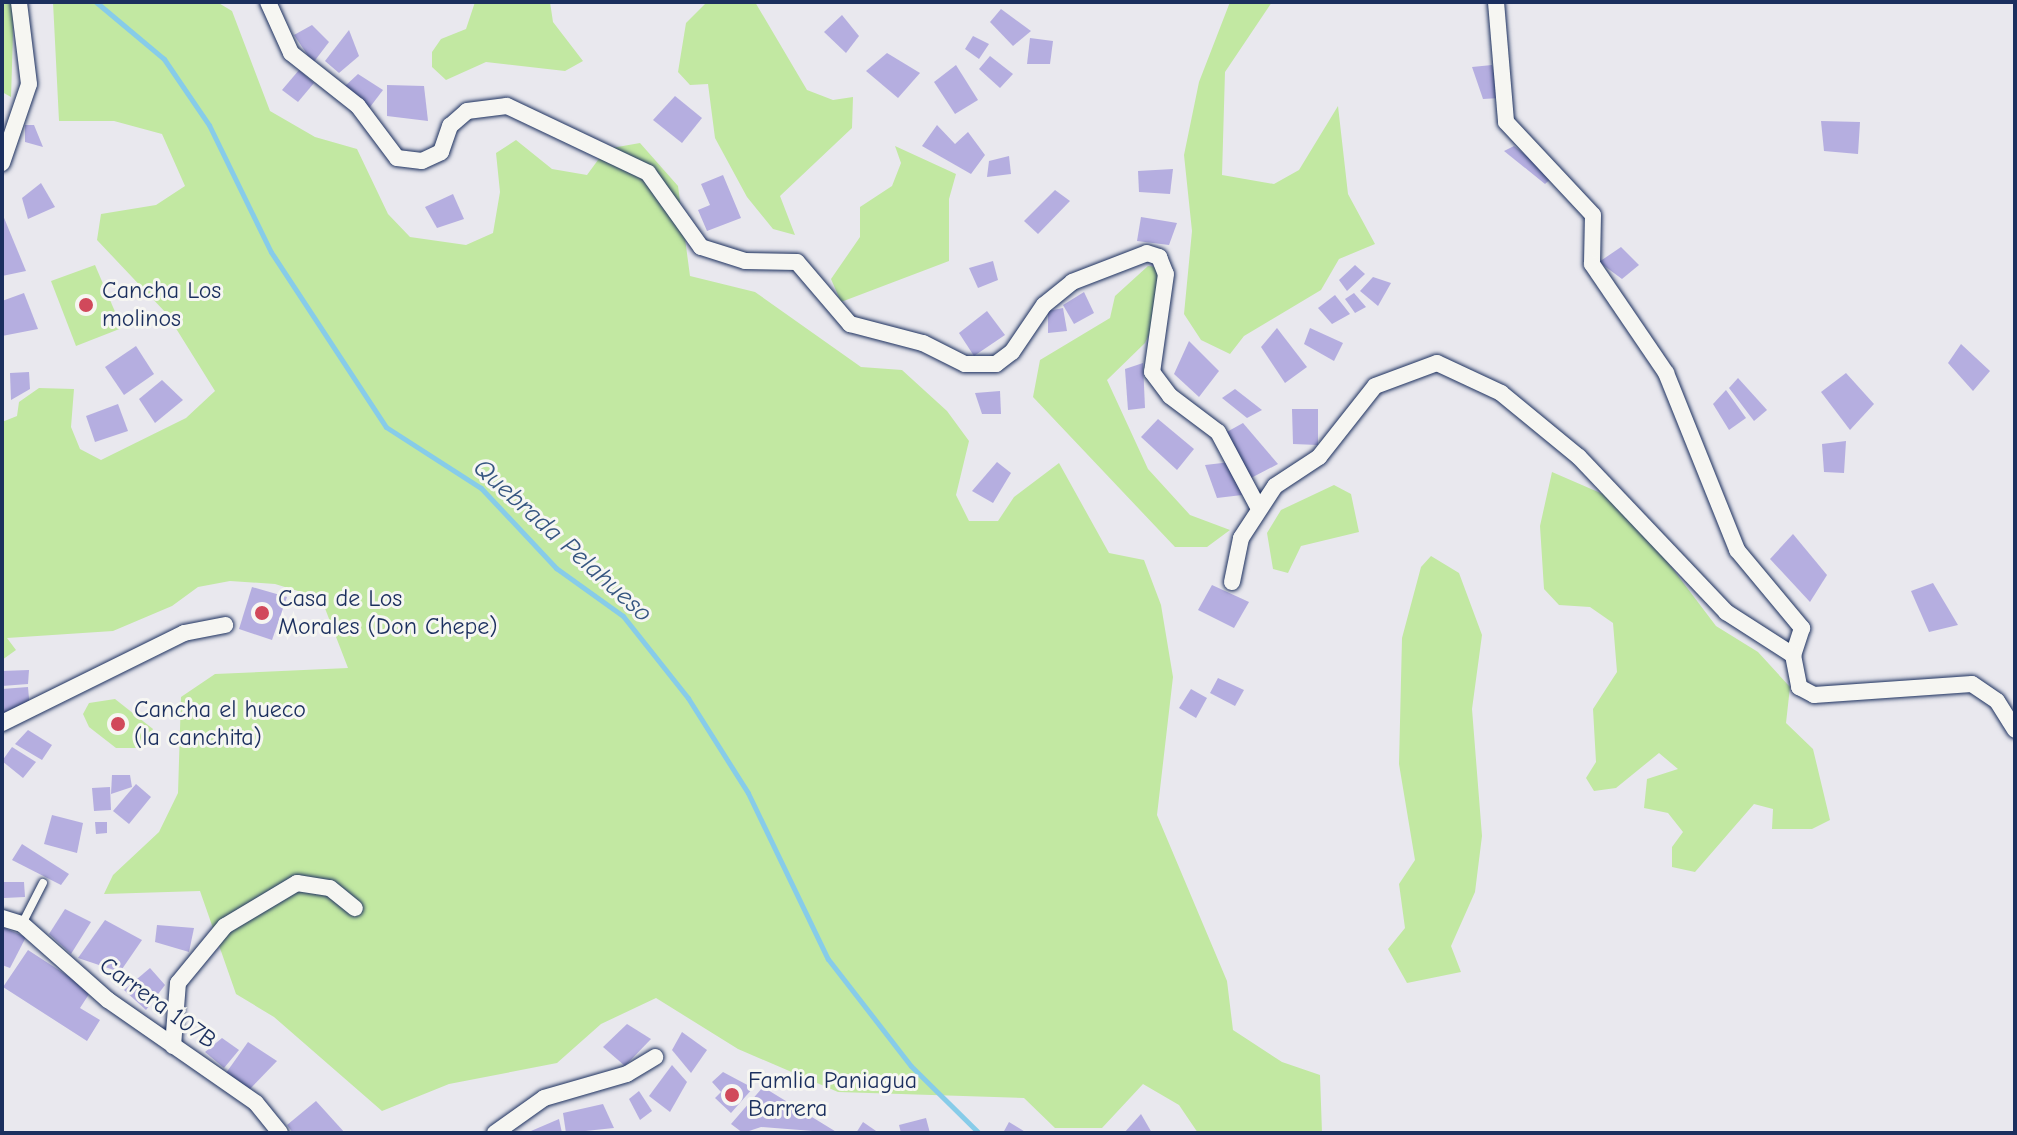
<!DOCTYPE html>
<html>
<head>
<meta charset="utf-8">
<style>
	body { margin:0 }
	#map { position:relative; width:2017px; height:1135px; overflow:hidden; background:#e9e8ee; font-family:"Comic Neue",sans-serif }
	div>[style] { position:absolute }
	.green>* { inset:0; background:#c2e8a2 }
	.stream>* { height:5px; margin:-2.5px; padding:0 2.5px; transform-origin:2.5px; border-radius:2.5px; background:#87cce9 }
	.building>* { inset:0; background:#b5aee0 }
	.roads { filter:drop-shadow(0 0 2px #1b2f5e) drop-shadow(0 0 2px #1b2f5e) }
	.service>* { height:8px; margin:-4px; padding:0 4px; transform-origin:4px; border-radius:4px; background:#f6f6f2 }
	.minor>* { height:16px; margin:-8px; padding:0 8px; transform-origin:8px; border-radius:8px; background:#f6f6f2 }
	.dots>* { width:22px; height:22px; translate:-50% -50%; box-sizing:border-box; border:4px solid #f6f6f2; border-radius:50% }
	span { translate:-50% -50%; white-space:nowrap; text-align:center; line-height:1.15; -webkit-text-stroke:6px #f6f6f2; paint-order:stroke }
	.poi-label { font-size:24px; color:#1b2f5e }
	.left { translate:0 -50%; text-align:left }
	.street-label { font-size:24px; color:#1b2f5e }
	.water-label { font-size:26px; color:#365681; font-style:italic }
	.frame { position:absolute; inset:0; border:4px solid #1b2f5e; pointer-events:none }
</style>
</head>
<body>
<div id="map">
	<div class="green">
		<div style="clip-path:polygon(2px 2px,14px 2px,11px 97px,2px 92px)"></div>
		<div style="clip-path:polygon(53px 2px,217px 2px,232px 11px,270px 111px,315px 137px,357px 149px,388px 214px,410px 237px,466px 245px,493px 233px,500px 192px,496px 153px,516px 140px,552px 169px,587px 175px,606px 149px,640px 143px,678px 186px,690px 276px,755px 292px,861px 367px,902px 370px,947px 411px,969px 441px,956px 495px,969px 521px,998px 521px,1014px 497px,1059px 463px,1109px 553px,1144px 560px,1161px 605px,1173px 677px,1157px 815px,1227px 981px,1233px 1030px,1282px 1062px,1320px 1075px,1322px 1133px,1198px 1133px,1179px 1105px,1143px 1084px,1102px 1128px,1055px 1128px,1024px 1098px,838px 1092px,738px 1049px,656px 998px,601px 1024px,557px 1063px,449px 1084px,382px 1111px,274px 1017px,236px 994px,200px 891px,104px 894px,113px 875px,159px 832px,178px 793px,181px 697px,215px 674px,348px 668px,321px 598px,275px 584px,230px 581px,198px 587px,172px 606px,113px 631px,7px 638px,16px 650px,2px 660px,2px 422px,17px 416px,19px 402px,39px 388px,74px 389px,71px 427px,80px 449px,101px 460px,186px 418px,215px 391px,167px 314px,97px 240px,101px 214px,156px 205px,185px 186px,162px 134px,114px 121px,59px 121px)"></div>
		<div style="clip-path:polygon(475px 2px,550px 2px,553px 22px,583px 61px,565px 71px,486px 62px,446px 80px,432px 67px,432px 52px,441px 39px,466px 29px)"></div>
		<div style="clip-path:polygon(707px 2px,755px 2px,807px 90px,833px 100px,853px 97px,852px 128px,780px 196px,795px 235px,773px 229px,747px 197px,715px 138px,708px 84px,690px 85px,678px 72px,686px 23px)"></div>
		<div style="clip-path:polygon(1230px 2px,1272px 2px,1225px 72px,1222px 175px,1274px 184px,1299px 170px,1338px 106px,1348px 194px,1375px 244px,1339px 259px,1321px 290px,1244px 336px,1230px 354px,1201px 340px,1184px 314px,1192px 231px,1184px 155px,1199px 82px)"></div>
		<div style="clip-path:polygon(895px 146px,956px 174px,949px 199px,949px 261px,841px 302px,831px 279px,860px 237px,860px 207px,892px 186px,901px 163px)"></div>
		<div style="clip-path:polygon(95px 265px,122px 328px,76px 346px,51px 281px)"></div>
		<div style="clip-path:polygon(1148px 266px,1158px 267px,1161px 310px,1145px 343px,1107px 380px,1148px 469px,1190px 515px,1230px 530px,1207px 547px,1175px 547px,1033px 397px,1040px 360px,1110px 318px,1115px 296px)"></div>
		<div style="clip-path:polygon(1552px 472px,1612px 498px,1635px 519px,1716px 626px,1758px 652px,1790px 687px,1786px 723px,1813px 749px,1830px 820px,1812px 829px,1772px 829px,1773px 809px,1754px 804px,1695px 872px,1672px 867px,1672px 847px,1683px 832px,1668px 813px,1644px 808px,1647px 779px,1678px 769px,1659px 753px,1616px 788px,1594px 791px,1586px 778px,1596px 762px,1593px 709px,1617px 672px,1613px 623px,1590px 607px,1559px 605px,1544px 589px,1540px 526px)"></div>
		<div style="clip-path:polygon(1334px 485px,1351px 494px,1359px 532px,1301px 546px,1288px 573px,1273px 569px,1267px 533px,1281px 510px)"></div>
		<div style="clip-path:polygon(1431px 556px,1459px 573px,1482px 635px,1472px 709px,1482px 836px,1475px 892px,1451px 946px,1461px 972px,1407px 983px,1388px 949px,1405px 928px,1399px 884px,1415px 860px,1399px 764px,1402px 638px,1421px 567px)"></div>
		<div style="clip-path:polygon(115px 699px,153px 729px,144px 748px,116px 748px,89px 727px,83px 714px,89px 703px)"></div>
	</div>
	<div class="stream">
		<div style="left:96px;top:2px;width:89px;rotate:40deg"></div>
		<div style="left:164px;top:59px;width:80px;rotate:55.7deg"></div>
		<div style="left:209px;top:125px;width:141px;rotate:64deg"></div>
		<div style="left:271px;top:252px;width:209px;rotate:56.7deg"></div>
		<div style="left:386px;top:427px;width:113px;rotate:32.7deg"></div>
		<div style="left:481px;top:488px;width:110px;rotate:46.8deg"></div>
		<div style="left:556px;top:568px;width:82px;rotate:35.6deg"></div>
		<div style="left:623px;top:616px;width:105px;rotate:51.6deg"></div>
		<div style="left:688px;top:698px;width:112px;rotate:57.7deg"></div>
		<div style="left:748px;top:793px;width:184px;rotate:64.3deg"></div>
		<div style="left:828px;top:959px;width:135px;rotate:52.2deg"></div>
		<div style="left:911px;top:1066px;width:95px;rotate:44.6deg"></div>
	</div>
	<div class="building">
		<div style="clip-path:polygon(1001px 9px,1031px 31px,1013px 46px,990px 22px)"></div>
		<div style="clip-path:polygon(842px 15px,859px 36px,846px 53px,824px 32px)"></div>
		<div style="clip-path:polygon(312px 25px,329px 42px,313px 63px,294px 35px)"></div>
		<div style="clip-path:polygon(349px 30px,359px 56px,339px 73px,325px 61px)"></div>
		<div style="clip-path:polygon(973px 36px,989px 44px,979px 59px,965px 49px)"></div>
		<div style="clip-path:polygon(1030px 38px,1053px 41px,1050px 64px,1027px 64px)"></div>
		<div style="clip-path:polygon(887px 53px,920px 73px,898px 98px,866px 71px)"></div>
		<div style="clip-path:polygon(990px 56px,1013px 74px,1000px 88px,979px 69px)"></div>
		<div style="clip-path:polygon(956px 65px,978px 100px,955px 114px,934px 82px)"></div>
		<div style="clip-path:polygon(1492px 65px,1500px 98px,1483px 99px,1472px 67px)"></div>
		<div style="clip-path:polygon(299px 70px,314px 83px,298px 102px,282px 90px)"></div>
		<div style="clip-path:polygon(358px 74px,383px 90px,367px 111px,344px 87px)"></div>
		<div style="clip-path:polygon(387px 85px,424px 86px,428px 121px,387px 116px)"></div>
		<div style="clip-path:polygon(675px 96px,702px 118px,682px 143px,653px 120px)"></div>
		<div style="clip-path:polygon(1821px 121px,1860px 122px,1858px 154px,1824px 151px)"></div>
		<div style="clip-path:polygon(25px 125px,34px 125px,43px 147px,25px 142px)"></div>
		<div style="clip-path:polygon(937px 125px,955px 144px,968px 132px,985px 155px,971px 174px,922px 146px)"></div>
		<div style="clip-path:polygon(1514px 146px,1553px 177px,1545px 184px,1504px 151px)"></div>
		<div style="clip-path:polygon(1009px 156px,1011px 174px,987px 177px,989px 161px)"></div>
		<div style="clip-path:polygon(1173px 169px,1170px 194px,1139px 192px,1138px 171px)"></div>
		<div style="clip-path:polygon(723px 175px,741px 218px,707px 231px,698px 210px,710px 205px,701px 184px)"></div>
		<div style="clip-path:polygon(41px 183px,55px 207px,28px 219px,22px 198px)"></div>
		<div style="clip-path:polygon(1055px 190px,1070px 201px,1038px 234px,1024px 221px)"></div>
		<div style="clip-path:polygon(453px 194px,464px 219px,437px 228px,425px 207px)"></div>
		<div style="clip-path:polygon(2px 213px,26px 271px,2px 276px)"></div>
		<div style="clip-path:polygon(1141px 217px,1177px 223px,1169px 245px,1137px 241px)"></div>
		<div style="clip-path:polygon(1621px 247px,1639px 265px,1622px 279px,1599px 262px)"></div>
		<div style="clip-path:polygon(993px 261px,998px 280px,978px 288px,969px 268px)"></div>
		<div style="clip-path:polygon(1355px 265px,1365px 274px,1347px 291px,1339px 280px)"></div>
		<div style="clip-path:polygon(1373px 277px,1391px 283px,1378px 306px,1360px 291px)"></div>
		<div style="clip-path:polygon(1084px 292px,1094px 313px,1074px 324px,1063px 305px)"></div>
		<div style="clip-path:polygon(24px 293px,38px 329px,2px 336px,2px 301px)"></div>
		<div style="clip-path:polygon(1354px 293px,1366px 307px,1355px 313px,1345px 299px)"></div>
		<div style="clip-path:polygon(1335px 295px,1350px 314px,1332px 324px,1318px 308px)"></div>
		<div style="clip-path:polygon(1063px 308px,1067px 331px,1048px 333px,1048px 311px)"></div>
		<div style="clip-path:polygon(987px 311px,1005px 335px,974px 356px,959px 333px)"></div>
		<div style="clip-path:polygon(1277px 328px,1307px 367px,1285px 383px,1261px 347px)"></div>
		<div style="clip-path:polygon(1310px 328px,1343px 343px,1334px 361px,1304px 344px)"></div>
		<div style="clip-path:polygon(1189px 341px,1219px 371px,1199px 397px,1174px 374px)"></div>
		<div style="clip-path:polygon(1961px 344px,1990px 371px,1973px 391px,1948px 363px)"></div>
		<div style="clip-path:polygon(136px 346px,154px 374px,124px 395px,105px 367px)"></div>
		<div style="clip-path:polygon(1143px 363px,1145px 408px,1128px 410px,1125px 369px)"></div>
		<div style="clip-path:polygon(29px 372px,30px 389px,11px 400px,10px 373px)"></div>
		<div style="clip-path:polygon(1846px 373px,1874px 404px,1850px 430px,1821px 392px)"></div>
		<div style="clip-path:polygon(1738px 378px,1767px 410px,1754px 421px,1729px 388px)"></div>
		<div style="clip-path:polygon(162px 380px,183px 400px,155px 423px,139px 399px)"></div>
		<div style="clip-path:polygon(1235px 389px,1262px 410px,1247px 418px,1222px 398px)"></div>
		<div style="clip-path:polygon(1726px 390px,1746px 418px,1729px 430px,1713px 404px)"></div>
		<div style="clip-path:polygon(1000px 391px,1001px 414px,982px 414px,975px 393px)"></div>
		<div style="clip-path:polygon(118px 404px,128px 431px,95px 442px,86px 416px)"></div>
		<div style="clip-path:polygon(1292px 409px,1318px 409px,1318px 445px,1293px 444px)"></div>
		<div style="clip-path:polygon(1158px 419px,1194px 449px,1177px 470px,1141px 437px)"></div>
		<div style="clip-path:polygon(1243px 423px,1278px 464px,1251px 478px,1225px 433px)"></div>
		<div style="clip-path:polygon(1846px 441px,1844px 473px,1824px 472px,1822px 444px)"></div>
		<div style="clip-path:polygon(997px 462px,1011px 473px,993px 503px,972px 491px)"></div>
		<div style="clip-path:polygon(1231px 462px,1242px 495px,1217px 498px,1205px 465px)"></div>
		<div style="clip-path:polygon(1793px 534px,1827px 575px,1810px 602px,1770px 559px)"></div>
		<div style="clip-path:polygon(1933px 583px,1958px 625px,1929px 632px,1911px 591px)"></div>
		<div style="clip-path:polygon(1212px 585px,1249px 602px,1234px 628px,1198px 610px)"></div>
		<div style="clip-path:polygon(252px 587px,287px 597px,272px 640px,239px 629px)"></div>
		<div style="clip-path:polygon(29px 670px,28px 684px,2px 686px,2px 671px)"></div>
		<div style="clip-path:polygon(1218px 678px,1244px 690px,1235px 706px,1210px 693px)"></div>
		<div style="clip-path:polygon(28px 687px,30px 710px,2px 714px,2px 689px)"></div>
		<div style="clip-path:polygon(1191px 689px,1207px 698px,1196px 718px,1179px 708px)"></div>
		<div style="clip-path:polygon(28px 730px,52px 745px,42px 760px,15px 744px)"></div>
		<div style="clip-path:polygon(12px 747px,36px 762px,23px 778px,2px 761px)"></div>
		<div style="clip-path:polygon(112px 775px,130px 775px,132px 787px,111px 794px)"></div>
		<div style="clip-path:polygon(136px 784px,151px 797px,129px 824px,113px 811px)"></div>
		<div style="clip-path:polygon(110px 787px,111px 810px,94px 811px,92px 788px)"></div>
		<div style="clip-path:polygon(52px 815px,83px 823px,77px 853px,44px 844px)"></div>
		<div style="clip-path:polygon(95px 822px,107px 822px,107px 833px,96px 834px)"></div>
		<div style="clip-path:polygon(22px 844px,69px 874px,61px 885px,12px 860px)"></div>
		<div style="clip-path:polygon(3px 882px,24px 882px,25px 897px,4px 898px)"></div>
		<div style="clip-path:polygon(65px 909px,91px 922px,71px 954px,49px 934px)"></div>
		<div style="clip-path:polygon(105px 920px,142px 940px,120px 972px,78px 958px)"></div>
		<div style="clip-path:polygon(157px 925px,194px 928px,189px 952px,155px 942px)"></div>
		<div style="clip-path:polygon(2px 927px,26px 937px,10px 968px,2px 965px)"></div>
		<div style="clip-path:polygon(28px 950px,91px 991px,80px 1008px,100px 1020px,87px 1041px,3px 987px)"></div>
		<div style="clip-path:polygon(150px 968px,165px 985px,146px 1010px,124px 990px)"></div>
		<div style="clip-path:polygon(627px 1024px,651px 1039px,625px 1066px,603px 1047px)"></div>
		<div style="clip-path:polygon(682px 1032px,707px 1050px,691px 1073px,672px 1050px)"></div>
		<div style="clip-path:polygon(222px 1038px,239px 1050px,224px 1068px,205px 1052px)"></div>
		<div style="clip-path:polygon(248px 1042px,277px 1061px,249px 1090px,226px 1073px)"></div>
		<div style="clip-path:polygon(672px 1065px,687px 1082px,670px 1112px,649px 1096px)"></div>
		<div style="clip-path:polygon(723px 1072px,753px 1088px,731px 1113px,715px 1098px,721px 1092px,712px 1082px)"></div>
		<div style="clip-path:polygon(763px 1087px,838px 1133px,761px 1127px,743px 1133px,731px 1124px)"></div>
		<div style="clip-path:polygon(639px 1091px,652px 1111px,640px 1120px,629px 1099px)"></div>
		<div style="clip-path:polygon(316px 1101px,345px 1133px,293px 1133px,287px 1125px)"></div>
		<div style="clip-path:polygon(603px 1104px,614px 1128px,566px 1133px,563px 1113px)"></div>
		<div style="clip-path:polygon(1141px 1114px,1152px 1133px,1124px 1133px)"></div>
		<div style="clip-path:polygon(926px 1118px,930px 1133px,901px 1133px,899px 1125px)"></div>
		<div style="clip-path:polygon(559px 1119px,562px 1133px,532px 1133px,531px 1131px)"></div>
		<div style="clip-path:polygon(863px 1122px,879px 1133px,856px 1133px)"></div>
		<div style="clip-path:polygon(1009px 1122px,1027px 1133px,1003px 1133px)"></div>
	</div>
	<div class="roads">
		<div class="service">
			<div style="left:22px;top:924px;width:46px;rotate:-62.9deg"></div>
		</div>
		<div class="minor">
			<div style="left:268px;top:2px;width:56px;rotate:65.7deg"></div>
			<div style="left:291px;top:53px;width:85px;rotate:38.3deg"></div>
			<div style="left:358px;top:106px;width:65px;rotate:53.1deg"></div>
			<div style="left:397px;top:158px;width:25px;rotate:7deg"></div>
			<div style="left:422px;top:161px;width:21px;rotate:-25deg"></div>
			<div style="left:441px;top:152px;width:28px;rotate:-71deg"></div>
			<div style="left:450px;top:126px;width:23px;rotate:-41deg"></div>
			<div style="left:467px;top:111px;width:40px;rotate:-7.1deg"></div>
			<div style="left:507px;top:106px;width:156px;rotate:25.4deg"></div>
			<div style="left:648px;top:173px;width:91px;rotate:54.4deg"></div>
			<div style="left:701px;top:247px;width:46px;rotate:17.7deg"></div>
			<div style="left:745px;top:261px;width:52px;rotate:1.1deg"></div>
			<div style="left:797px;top:262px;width:82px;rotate:49.5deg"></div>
			<div style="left:850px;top:324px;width:75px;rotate:14.6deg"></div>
			<div style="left:923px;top:343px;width:47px;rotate:26.6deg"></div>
			<div style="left:965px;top:364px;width:31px"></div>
			<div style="left:996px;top:364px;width:20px;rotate:-37deg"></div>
			<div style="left:1012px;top:352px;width:57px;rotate:-55.8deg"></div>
			<div style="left:1044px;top:305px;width:36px;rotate:-39deg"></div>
			<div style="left:1072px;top:282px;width:80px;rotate:-21.1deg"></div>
			<div style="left:1147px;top:253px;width:13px;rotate:18deg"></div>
			<div style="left:1159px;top:257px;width:18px;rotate:68deg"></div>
			<div style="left:1166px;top:274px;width:99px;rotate:98.1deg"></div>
			<div style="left:1152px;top:372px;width:30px;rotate:53deg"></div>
			<div style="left:1170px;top:396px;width:60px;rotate:36.9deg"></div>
			<div style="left:1218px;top:432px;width:85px;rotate:61.9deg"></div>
			<div style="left:1496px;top:2px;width:120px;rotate:85.2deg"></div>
			<div style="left:1506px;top:122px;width:127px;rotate:46.9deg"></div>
			<div style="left:1593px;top:215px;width:49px;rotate:91.2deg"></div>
			<div style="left:1592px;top:264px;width:132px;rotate:55.8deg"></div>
			<div style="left:1666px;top:373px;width:191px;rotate:68.1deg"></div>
			<div style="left:1737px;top:550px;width:102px;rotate:50.2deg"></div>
			<div style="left:1802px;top:628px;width:28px;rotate:108deg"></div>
			<div style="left:2px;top:163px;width:83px;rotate:-71.1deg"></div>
			<div style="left:29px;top:84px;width:83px;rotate:-97deg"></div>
			<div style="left:1232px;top:582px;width:45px;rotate:-78.4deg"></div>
			<div style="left:1241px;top:538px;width:62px;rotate:-56.8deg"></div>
			<div style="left:1275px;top:486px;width:53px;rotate:-33.4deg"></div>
			<div style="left:1319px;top:457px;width:90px;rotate:-51.7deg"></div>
			<div style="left:1375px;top:386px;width:66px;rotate:-20.4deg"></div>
			<div style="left:1437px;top:363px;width:71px;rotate:25.1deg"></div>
			<div style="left:1501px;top:393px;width:101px;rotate:39.4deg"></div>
			<div style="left:1579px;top:457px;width:214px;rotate:46.5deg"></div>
			<div style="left:1726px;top:612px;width:80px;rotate:32.7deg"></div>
			<div style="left:1793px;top:655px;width:33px;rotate:79deg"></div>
			<div style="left:1799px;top:687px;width:17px;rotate:28deg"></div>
			<div style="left:1814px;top:695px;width:158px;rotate:-4deg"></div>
			<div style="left:1972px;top:684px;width:30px;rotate:34deg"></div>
			<div style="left:1997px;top:701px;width:34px;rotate:58deg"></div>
			<div style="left:2px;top:723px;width:203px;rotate:-26.3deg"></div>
			<div style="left:184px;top:633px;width:42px;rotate:-11deg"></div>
			<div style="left:2px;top:918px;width:21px;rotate:17deg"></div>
			<div style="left:22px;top:924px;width:115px;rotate:41.5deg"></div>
			<div style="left:108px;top:1000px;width:180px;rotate:34.8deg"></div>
			<div style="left:256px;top:1103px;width:38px;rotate:51deg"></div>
			<div style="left:173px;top:1046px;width:63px;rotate:-85.5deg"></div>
			<div style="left:178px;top:983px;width:74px;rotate:-50.5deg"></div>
			<div style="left:225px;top:926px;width:84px;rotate:-30.8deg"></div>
			<div style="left:297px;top:883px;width:33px;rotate:9deg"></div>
			<div style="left:330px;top:888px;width:32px;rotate:39deg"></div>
			<div style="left:495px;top:1133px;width:60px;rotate:-35.5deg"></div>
			<div style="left:544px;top:1098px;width:86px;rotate:-16.1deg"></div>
			<div style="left:627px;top:1074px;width:33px;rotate:-31deg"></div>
		</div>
	</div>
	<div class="dots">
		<div style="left:86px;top:305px;background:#d1495b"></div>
		<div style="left:262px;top:613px;background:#d1495b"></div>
		<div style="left:118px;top:724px;background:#d1495b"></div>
		<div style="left:732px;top:1095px;background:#d1495b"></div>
	</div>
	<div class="poi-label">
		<span class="left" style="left:102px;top:305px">Cancha Los<br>molinos</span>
		<span class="left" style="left:278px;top:613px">Casa de Los<br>Morales (Don Chepe)</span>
		<span class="left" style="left:134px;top:724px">Cancha el hueco<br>(la canchita)</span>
		<span class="left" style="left:748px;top:1095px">Famlia Paniagua<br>Barrera</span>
	</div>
	<div class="street-label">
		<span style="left:158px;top:1003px;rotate:36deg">Carrera 107B</span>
	</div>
	<div class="water-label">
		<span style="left:562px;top:541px;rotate:42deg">Quebrada Pelahueso</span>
	</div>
	<div class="frame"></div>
</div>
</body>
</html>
